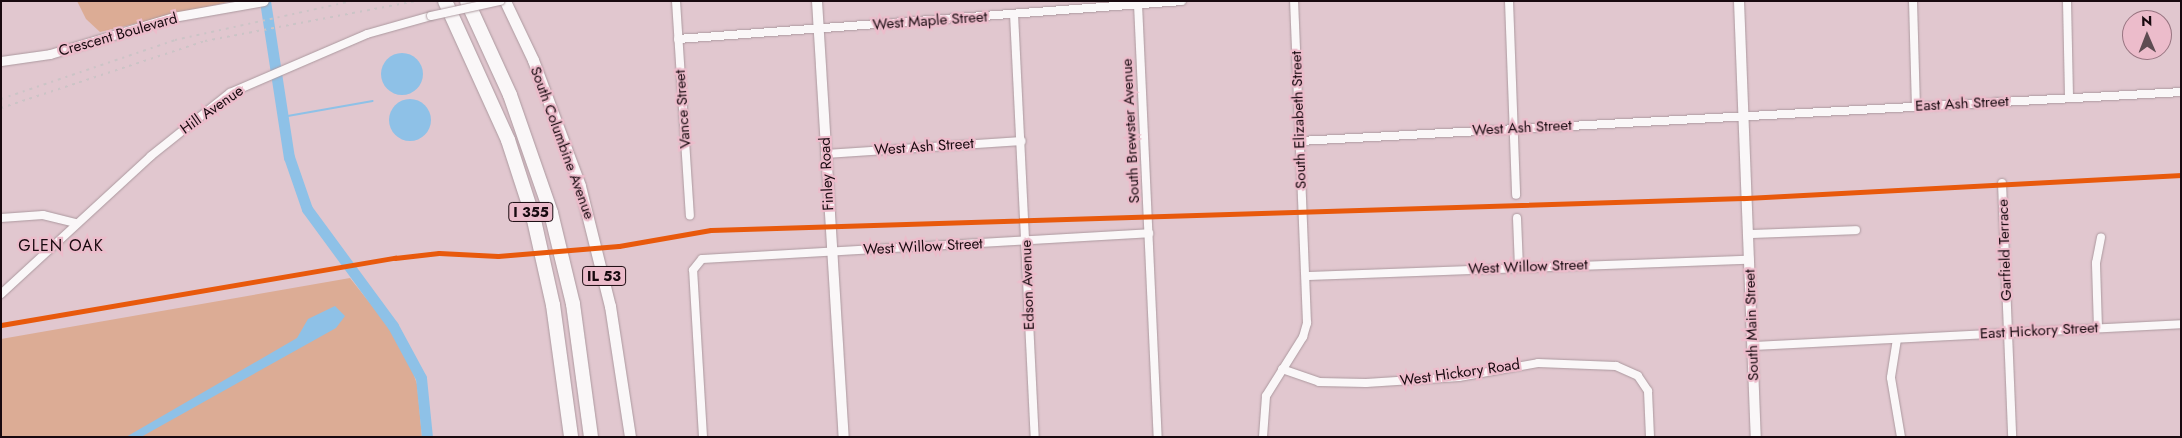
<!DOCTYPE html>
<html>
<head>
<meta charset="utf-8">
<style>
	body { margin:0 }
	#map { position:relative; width:2182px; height:438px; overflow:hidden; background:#e1c7cf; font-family:Jost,sans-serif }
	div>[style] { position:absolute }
	.green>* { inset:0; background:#dcac95 }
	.water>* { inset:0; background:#8ec1e7 }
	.round { border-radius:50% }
	.stream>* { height:2px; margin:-1px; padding:0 1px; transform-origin:1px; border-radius:1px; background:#8ec1e7 }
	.river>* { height:11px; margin:-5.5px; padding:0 5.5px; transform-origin:5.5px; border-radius:5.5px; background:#8ec1e7 }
	.roads { filter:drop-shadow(0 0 1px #ac999f) drop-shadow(0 0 1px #ac999f) }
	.minor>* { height:8px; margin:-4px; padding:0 4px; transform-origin:4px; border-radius:4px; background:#faf7f8 }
	.tertiary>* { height:9px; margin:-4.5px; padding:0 4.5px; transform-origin:4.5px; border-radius:4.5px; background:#faf7f8 }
	.secondary>* { height:10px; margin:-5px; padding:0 5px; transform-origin:5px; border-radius:5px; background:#faf7f8 }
	.primary>* { height:11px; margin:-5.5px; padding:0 5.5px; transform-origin:5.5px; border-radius:5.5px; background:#faf7f8 }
	.motorway>* { height:14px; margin:-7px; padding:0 7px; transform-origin:7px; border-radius:7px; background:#faf7f8 }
	.rail>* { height:2px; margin-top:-1px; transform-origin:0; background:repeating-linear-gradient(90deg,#cbc4c6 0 2.5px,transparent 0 7.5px) }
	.bridges { filter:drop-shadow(0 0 1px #ac999f) drop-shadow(0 0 1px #ac999f) }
	.minor-bridge>* { height:8px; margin:-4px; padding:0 4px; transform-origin:4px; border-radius:4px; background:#faf7f8 }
	.cycleway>* { height:5px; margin:-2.5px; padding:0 2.5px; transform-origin:2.5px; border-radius:2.5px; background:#e8590c }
	span { translate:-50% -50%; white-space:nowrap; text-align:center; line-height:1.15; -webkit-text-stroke:4.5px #ecbccb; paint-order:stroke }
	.shield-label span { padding:1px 4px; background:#ecbccb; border:1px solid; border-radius:4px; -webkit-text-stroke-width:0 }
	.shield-label { font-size:14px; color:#18090f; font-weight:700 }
	.street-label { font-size:15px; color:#18090f }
	.neighbourhood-label { font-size:16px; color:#18090f; letter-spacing:1px }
	.frame { position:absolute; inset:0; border:2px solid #18090f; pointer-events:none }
	.north { position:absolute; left:2122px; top:10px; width:50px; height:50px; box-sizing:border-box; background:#ecbccb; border:1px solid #977480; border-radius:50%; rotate:359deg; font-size:14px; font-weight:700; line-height:20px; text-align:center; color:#18090f }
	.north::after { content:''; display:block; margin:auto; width:18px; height:22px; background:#5e4c52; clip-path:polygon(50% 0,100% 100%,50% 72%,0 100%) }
</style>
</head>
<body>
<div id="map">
	<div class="green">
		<div style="clip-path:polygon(77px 1px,232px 1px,100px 32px,86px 19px)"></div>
		<div style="clip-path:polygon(350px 278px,389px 327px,411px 367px,417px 384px,422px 437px,1px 437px,1px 339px)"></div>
	</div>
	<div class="water">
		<div class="round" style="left:381px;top:53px;width:42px;height:42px"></div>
		<div class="round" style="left:389px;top:99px;width:42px;height:42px"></div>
		<div style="clip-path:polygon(335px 306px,345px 316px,336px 328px,141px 437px,126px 437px,297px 338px,308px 319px)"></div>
	</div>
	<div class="stream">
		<div style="left:282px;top:117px;width:92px;rotate:-10deg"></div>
	</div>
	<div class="river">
		<div style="left:265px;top:1px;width:158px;rotate:81.3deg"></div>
		<div style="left:289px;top:157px;width:55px;rotate:70.9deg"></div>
		<div style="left:307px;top:209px;width:145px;rotate:53.7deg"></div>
		<div style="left:393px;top:326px;width:59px;rotate:61.7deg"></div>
		<div style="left:421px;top:378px;width:59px;rotate:84.2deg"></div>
	</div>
	<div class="roads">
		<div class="minor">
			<div style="left:676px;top:1px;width:215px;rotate:86.3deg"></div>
			<div style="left:1509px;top:1px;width:194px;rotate:87.9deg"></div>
			<div style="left:1913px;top:1px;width:106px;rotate:88.4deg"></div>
			<div style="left:2067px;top:1px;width:96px;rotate:88.8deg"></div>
			<div style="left:1138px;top:4px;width:433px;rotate:87.4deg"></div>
			<div style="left:1014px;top:14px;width:424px;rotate:87.2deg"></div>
			<div style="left:678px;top:39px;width:505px;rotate:-4.31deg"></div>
			<div style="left:1300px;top:141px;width:882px;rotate:-3.18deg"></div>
			<div style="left:826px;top:154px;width:196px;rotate:-3.8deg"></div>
			<div style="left:2002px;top:183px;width:254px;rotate:87.7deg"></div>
			<div style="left:1px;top:218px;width:42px;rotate:-4.1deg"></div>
			<div style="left:43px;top:215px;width:34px;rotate:14deg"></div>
			<div style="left:1517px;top:218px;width:50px;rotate:87.7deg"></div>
			<div style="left:1749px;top:234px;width:107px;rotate:-2.1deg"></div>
			<div style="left:1306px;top:276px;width:444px;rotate:-2.1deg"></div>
			<div style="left:1px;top:294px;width:204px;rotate:-42.6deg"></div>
			<div style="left:151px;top:156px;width:101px;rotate:-38.6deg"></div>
			<div style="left:230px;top:93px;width:149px;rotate:-23.3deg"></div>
			<div style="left:367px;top:34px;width:66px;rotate:-15.7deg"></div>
			<div style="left:2098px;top:328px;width:65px;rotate:-91.8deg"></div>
			<div style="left:2096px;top:263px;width:26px;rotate:-79deg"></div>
			<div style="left:1897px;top:339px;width:39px;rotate:99deg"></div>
			<div style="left:1891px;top:378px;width:60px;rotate:80.4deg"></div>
			<div style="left:1753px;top:346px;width:429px;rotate:-2.9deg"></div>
			<div style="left:1282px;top:369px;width:39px;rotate:19deg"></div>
			<div style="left:1319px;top:382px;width:47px;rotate:1.2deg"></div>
			<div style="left:1366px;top:383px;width:93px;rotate:-3.7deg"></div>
			<div style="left:1459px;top:377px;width:80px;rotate:-10deg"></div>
			<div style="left:1538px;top:363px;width:78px;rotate:2.2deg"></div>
			<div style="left:1616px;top:366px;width:24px;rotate:24deg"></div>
			<div style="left:1638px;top:376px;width:18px;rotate:56deg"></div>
			<div style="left:1648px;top:391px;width:46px;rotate:87.5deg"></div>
			<div style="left:703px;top:437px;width:167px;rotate:-93.4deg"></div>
			<div style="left:693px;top:270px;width:14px;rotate:-51deg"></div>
			<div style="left:702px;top:259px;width:448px;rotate:-3.3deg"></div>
			<div style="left:1263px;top:437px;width:41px;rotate:-85.8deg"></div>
			<div style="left:1266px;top:396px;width:70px;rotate:-57.9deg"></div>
			<div style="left:1303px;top:337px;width:15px;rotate:-74deg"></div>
			<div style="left:1307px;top:323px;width:322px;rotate:-92.3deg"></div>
		</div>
		<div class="tertiary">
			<div style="left:1px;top:61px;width:49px;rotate:-8.1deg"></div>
			<div style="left:50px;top:54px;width:128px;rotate:-16.7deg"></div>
			<div style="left:173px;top:17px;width:92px;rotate:-10deg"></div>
		</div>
		<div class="secondary">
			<div style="left:817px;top:1px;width:437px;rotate:86.5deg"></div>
			<div style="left:1739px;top:1px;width:436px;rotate:87.8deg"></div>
		</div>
		<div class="primary">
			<div style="left:505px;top:1px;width:65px;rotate:64.6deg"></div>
			<div style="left:533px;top:60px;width:134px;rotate:69.5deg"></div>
			<div style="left:580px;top:186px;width:124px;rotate:76deg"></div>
			<div style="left:610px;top:306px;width:133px;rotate:81.3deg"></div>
		</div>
		<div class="motorway">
			<div style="left:445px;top:1px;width:153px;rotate:65.6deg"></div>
			<div style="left:508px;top:140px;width:84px;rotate:72deg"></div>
			<div style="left:534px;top:220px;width:87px;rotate:77.4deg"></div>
			<div style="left:553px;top:305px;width:133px;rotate:82.2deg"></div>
			<div style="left:467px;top:1px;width:103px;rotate:65.4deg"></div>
			<div style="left:510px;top:95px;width:125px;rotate:70.8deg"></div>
			<div style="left:551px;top:213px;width:94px;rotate:76.4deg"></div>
			<div style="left:573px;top:304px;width:134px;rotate:82.3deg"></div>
		</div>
	</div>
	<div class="rail">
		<div style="left:1px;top:99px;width:184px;rotate:-18.7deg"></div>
		<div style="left:175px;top:40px;width:181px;rotate:-12.4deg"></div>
		<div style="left:1px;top:108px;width:215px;rotate:-18.2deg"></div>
		<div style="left:205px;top:41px;width:215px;rotate:-10.7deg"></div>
	</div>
	<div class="bridges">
		<div class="minor-bridge">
			<div style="left:431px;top:16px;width:71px;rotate:-12.3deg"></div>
		</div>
	</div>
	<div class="cycleway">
		<div style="left:1px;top:325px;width:400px;rotate:-9.7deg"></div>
		<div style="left:395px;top:258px;width:44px;rotate:-6.5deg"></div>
		<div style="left:439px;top:253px;width:59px;rotate:2.9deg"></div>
		<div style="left:498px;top:256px;width:121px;rotate:-4.7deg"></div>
		<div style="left:619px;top:246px;width:93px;rotate:-9.9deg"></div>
		<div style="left:711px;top:230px;width:1033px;rotate:-1.77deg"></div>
		<div style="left:1744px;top:198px;width:438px;rotate:-3deg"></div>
	</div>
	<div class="shield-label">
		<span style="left:531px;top:212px">I 355</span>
		<span style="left:604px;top:276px">IL 53</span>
	</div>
	<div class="street-label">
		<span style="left:930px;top:21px;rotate:-4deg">West Maple Street</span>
		<span style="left:118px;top:35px;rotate:-16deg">Crescent Boulevard</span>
		<span style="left:1962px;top:104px;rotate:-3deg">East Ash Street</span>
		<span style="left:683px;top:109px;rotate:-94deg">Vance Street</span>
		<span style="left:212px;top:110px;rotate:-35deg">Hill Avenue</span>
		<span style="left:1299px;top:120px;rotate:-92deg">South Elizabeth Street</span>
		<span style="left:1522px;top:128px;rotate:-3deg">West Ash Street</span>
		<span style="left:1131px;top:131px;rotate:-93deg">South Brewster Avenue</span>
		<span style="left:562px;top:143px;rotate:70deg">South Columbine Avenue</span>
		<span style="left:924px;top:147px;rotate:-4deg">West Ash Street</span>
		<span style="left:827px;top:174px;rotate:-93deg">Finley Road</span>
		<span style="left:923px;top:247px;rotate:-3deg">West Willow Street</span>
		<span style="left:2005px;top:250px;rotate:-92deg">Garfield Terrace</span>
		<span style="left:1528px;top:267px;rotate:-2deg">West Willow Street</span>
		<span style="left:1028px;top:285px;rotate:-92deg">Edson Avenue</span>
		<span style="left:1752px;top:325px;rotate:-92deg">South Main Street</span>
		<span style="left:2039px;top:331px;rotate:-3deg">East Hickory Street</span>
		<span style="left:1460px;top:373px;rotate:-8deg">West Hickory Road</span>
	</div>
	<div class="neighbourhood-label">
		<span style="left:61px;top:246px">GLEN OAK</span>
	</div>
	<div class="frame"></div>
	<div class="north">N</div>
</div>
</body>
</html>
